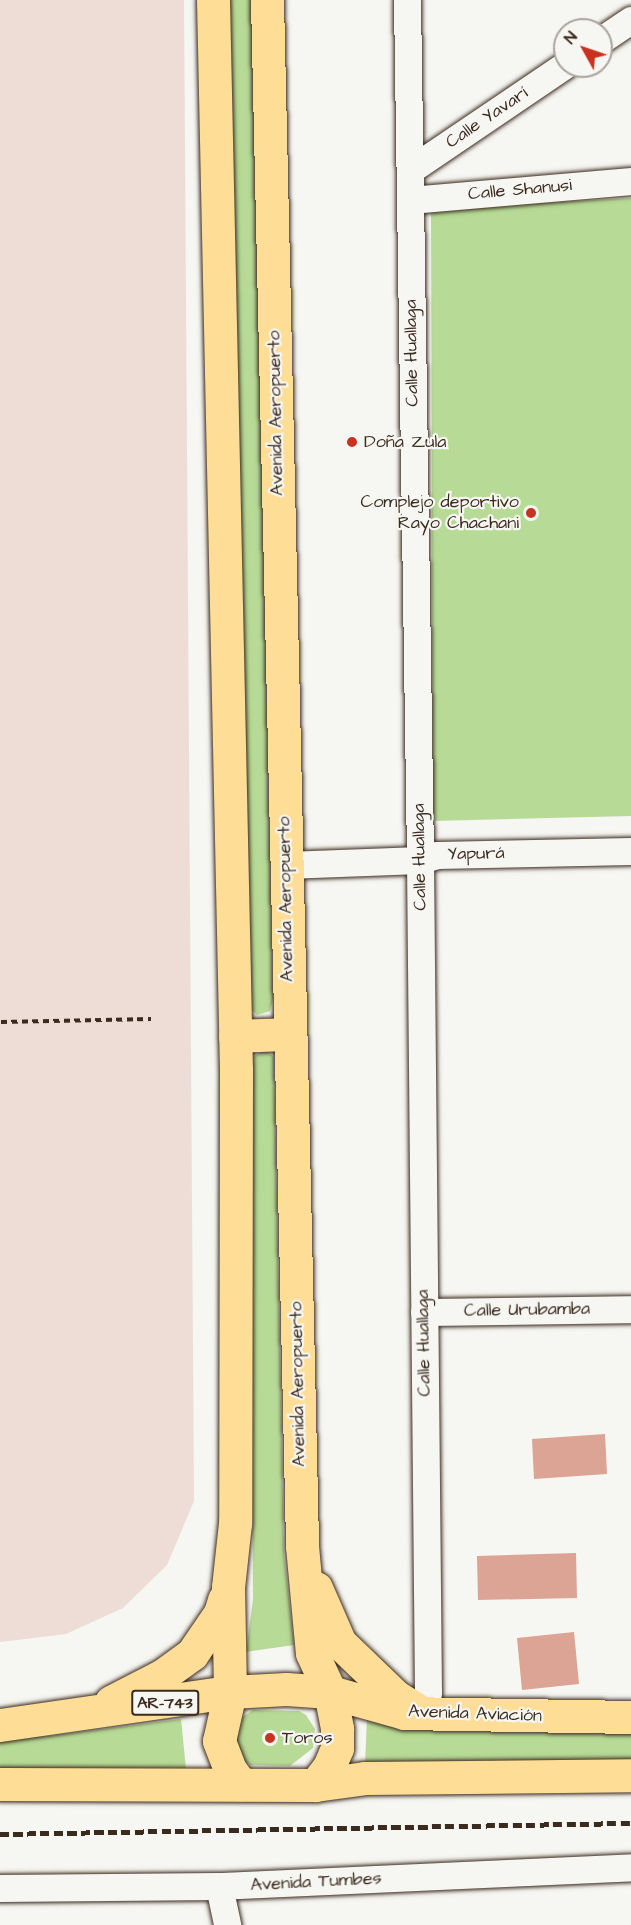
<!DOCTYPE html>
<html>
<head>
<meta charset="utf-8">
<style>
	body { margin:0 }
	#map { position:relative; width:631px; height:1925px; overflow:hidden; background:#f6f6f2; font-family:"Architects Daughter",sans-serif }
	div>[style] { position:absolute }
	.built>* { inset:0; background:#eeddd6 }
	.green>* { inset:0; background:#b7db96 }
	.building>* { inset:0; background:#dba494 }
	.path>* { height:4px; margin-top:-2px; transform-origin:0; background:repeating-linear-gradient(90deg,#3b2a1e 0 6px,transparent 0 10.5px) }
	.roads { filter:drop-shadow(0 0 2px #3b2a1e) drop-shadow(0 0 2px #3b2a1e) }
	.minor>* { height:27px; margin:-13.5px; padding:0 13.5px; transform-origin:13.5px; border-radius:13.5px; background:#f6f6f2 }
	.major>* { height:33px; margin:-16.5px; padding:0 16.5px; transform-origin:16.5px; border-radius:16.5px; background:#fedd96 }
	.rail>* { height:4.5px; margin-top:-2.25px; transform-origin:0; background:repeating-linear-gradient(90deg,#3b2a1e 0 9px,transparent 0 13.5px) }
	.dots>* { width:16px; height:16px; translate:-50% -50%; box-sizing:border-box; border:3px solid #f6f6f2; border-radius:50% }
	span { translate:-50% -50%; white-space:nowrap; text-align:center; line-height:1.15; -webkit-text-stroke:4.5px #f6f6f2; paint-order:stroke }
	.shield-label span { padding:2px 4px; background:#f6f6f2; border:2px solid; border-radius:4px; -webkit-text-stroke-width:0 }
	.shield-label { font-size:16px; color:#3b2a1e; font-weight:700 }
	.street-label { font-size:18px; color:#3b2a1e }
	.poi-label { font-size:18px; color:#3b2a1e }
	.left { translate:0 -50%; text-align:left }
	.right { translate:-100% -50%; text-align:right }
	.north { position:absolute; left:553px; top:18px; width:60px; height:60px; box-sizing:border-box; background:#f6f6f2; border:2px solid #aba49d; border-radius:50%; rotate:310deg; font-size:16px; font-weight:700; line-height:24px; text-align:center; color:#3b2a1e }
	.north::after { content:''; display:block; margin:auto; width:21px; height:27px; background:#c8321e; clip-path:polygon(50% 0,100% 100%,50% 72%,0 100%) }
</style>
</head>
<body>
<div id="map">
	<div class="built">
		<div style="clip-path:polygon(0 0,184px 0,194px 1501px,167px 1565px,123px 1608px,66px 1634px,0 1642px)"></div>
	</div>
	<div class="green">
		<div style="clip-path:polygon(227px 0,252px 0,273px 999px,270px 1011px,257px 1015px,249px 1007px)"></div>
		<div style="clip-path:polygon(631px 198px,631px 816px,433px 821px,431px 209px)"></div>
		<div style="clip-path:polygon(266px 1050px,274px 1057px,284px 1554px,294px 1645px,246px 1652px,253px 1599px,250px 1058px)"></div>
		<div style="clip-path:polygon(253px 1710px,299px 1711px,306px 1715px,315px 1729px,313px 1748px,290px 1766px,250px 1765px,234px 1751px,236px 1721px)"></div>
		<div style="clip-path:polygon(367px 1718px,631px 1728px,631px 1761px,365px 1765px)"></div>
		<div style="clip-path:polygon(181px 1719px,186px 1769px,0 1770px,0 1738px,50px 1736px)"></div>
	</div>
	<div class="building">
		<div style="clip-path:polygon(605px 1434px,607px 1474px,534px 1479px,532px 1439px)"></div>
		<div style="clip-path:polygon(576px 1553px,577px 1598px,478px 1600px,477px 1556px)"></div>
		<div style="clip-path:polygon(574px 1632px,579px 1684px,522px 1690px,517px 1638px)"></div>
	</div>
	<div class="path">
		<div style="left:1px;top:1022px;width:150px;rotate:-1.1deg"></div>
	</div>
	<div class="roads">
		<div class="minor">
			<div style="left:407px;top:0;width:860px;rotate:89.13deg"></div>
			<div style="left:420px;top:860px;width:832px;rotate:89.45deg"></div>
			<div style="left:428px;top:1692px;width:22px;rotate:98deg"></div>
			<div style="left:601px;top:40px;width:36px;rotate:-34deg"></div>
			<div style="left:410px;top:170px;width:187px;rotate:-34.1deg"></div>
			<div style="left:410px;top:200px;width:222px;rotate:-4.9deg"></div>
			<div style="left:286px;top:865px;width:134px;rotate:-2.1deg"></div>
			<div style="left:420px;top:860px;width:18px;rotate:-16deg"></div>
			<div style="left:437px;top:855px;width:194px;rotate:-1.2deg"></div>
			<div style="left:424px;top:1312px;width:207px;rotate:-0.8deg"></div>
			<div style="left:219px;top:1886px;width:40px;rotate:78deg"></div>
			<div style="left:0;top:1888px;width:219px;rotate:-0.5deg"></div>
			<div style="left:219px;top:1886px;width:412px;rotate:-2.6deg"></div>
		</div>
		<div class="major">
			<div style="left:213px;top:0;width:1069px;rotate:88.77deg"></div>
			<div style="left:236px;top:1069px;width:454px;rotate:90.1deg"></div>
			<div style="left:235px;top:1523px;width:64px;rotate:96.2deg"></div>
			<div style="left:228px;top:1587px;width:105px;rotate:88.9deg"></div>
			<div style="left:230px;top:1692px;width:50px;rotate:102.7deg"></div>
			<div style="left:219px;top:1741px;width:31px;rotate:69deg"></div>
			<div style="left:230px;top:1770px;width:18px;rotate:52deg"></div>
			<div style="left:267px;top:0;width:1546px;rotate:88.7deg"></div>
			<div style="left:302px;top:1546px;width:107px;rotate:84.7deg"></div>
			<div style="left:312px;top:1653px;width:43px;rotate:65.2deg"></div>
			<div style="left:330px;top:1692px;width:38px;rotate:79deg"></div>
			<div style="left:337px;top:1729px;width:19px;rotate:90deg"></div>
			<div style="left:337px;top:1748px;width:21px;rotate:113deg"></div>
			<div style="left:329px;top:1767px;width:23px;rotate:128deg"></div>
			<div style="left:235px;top:1036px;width:55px;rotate:-2.1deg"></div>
			<div style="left:316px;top:1588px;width:60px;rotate:66.4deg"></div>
			<div style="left:340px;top:1643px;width:76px;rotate:43.9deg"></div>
			<div style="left:395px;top:1696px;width:25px;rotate:32deg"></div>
			<div style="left:111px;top:1702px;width:59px;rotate:-27.4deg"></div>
			<div style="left:163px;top:1675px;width:36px;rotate:-36deg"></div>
			<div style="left:192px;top:1654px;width:50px;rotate:-55.7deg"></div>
			<div style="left:220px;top:1613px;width:14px;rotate:-73deg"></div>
			<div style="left:0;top:1725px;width:232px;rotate:-8.2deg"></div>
			<div style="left:230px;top:1692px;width:56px;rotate:-3.1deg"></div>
			<div style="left:286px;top:1689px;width:44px;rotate:3.9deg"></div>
			<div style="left:330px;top:1692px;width:77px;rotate:15.8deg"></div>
			<div style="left:404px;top:1713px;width:227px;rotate:1deg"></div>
			<div style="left:0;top:1784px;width:315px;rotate:0.2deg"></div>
			<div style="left:315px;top:1785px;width:50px;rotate:-8deg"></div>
			<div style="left:365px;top:1778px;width:266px;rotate:-0.6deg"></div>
		</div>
	</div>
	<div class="rail">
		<div style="left:0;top:1834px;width:631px;rotate:-1deg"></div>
	</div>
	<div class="dots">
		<div style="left:352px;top:442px;background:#c8321e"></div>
		<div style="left:531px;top:513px;background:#c8321e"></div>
		<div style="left:270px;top:1738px;background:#c8321e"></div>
	</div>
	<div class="shield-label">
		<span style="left:165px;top:1703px">AR-743</span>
	</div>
	<div class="street-label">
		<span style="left:487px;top:118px;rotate:-34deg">Calle Yavarí</span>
		<span style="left:520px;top:190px;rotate:-5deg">Calle Shanusi</span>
		<span style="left:412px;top:353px;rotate:-91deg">Calle Huallaga</span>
		<span style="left:276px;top:413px;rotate:-91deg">Avenida Aeropuerto</span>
		<span style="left:476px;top:854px;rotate:-1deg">Yapurá</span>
		<span style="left:420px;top:857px;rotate:-91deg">Calle Huallaga</span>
		<span style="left:286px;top:899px;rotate:-91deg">Avenida Aeropuerto</span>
		<span style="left:527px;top:1310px;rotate:-1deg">Calle Urubamba</span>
		<span style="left:424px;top:1343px;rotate:-91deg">Calle Huallaga</span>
		<span style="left:298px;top:1384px;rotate:-91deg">Avenida Aeropuerto</span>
		<span style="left:475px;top:1714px;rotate:2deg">Avenida Aviación</span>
		<span style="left:316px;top:1882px;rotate:-3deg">Avenida Tumbes</span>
	</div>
	<div class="poi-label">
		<span class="left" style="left:364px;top:442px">Doña Zula</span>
		<span class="right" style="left:519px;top:513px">Complejo deportivo<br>Rayo Chachani</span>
		<span class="left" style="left:282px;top:1738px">Toros</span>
	</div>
	<div class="north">N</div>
</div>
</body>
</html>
